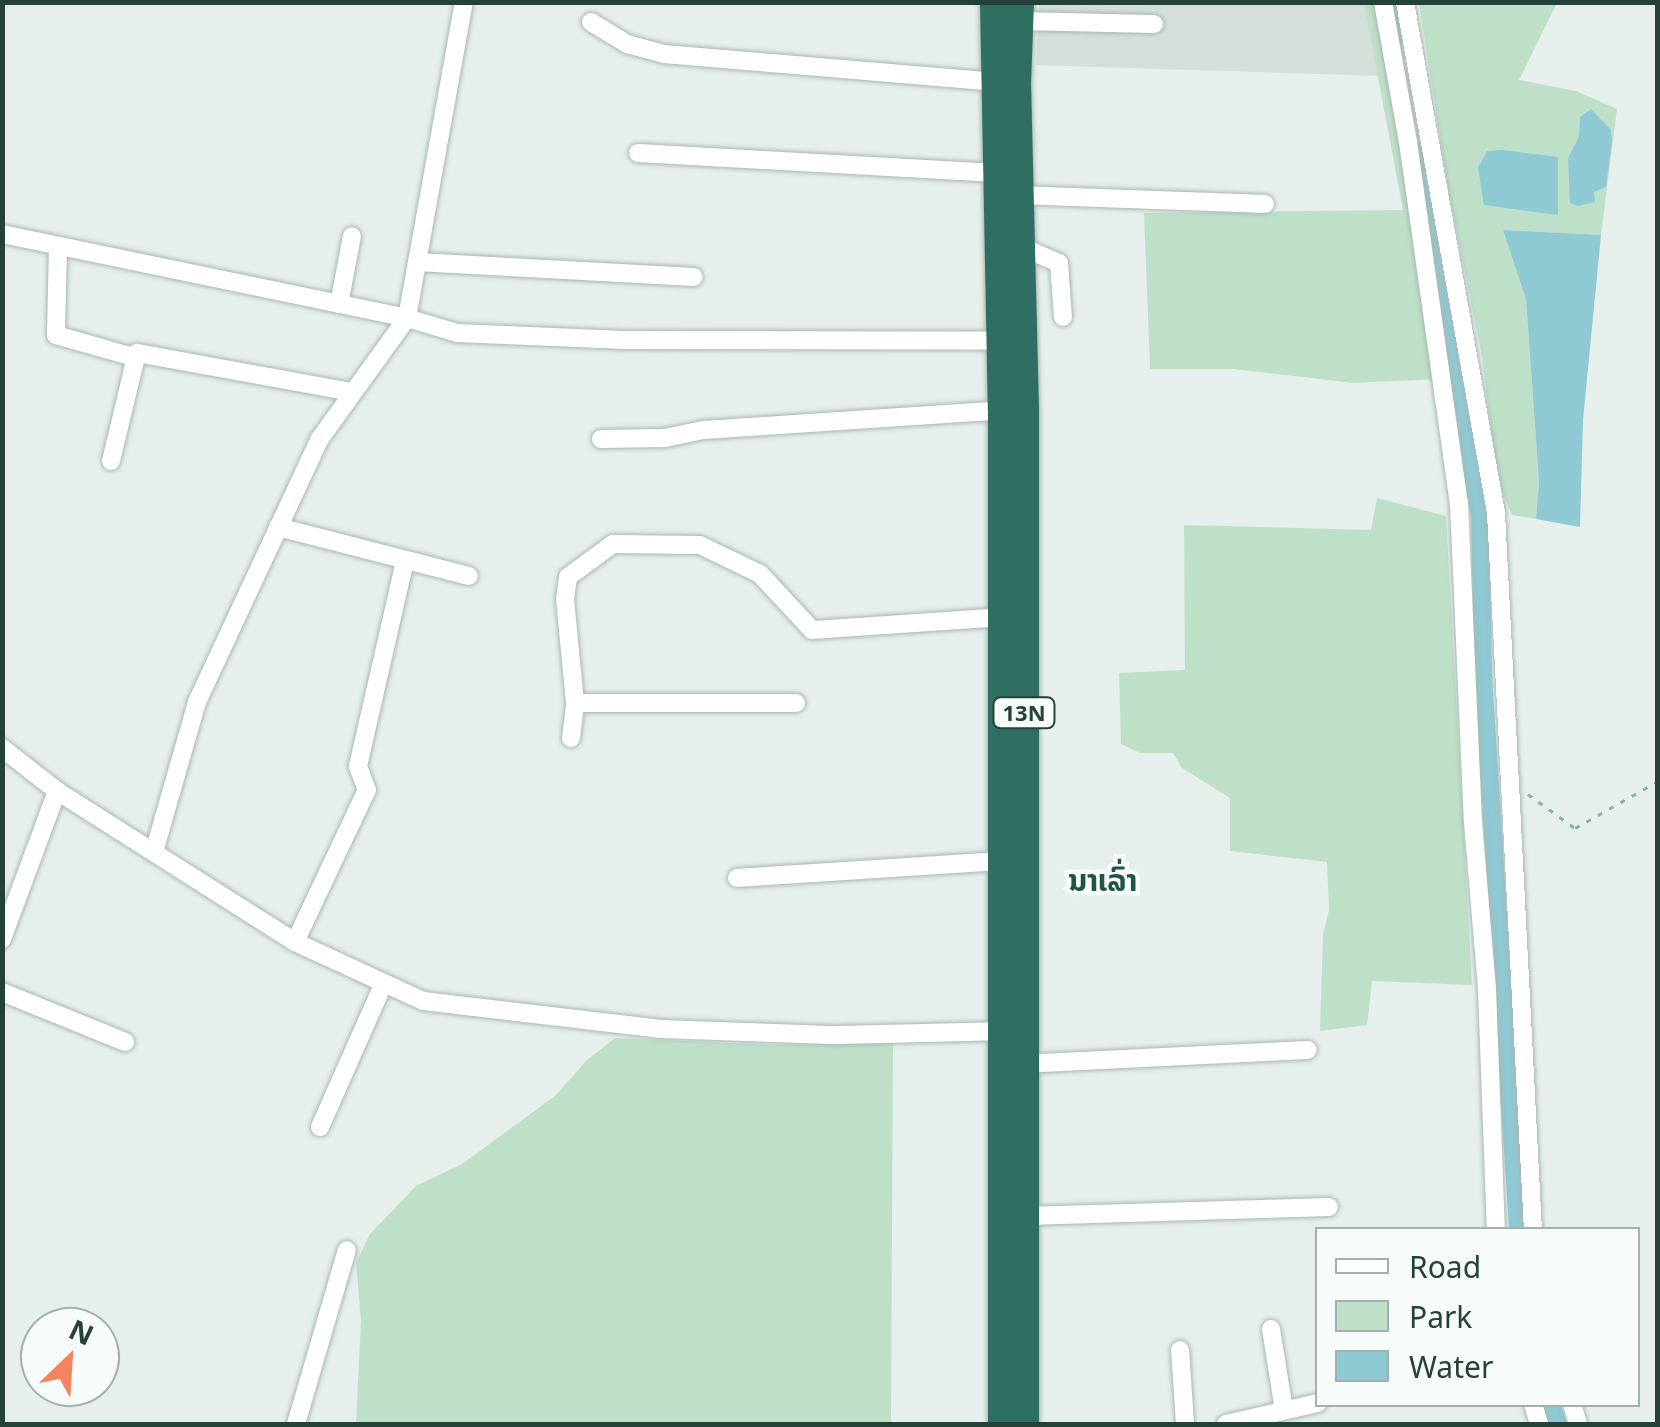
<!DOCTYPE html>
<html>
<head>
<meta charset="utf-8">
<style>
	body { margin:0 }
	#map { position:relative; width:1660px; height:1427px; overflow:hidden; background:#e6efeb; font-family:"Noto Sans","Noto Sans Lao",sans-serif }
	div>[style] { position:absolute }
	.built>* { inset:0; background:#d4dfda }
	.green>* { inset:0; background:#bfe0c8 }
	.water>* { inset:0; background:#8ec9d4 }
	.canal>* { height:18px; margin:-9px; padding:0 9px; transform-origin:9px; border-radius:9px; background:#8ec9d4 }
	.path>* { height:2.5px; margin-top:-1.25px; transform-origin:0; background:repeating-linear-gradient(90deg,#86b3a5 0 5px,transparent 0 13px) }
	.roads { filter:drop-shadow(0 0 2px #a8b8b2) drop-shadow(0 0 2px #a8b8b2) }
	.minor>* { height:18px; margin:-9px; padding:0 9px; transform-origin:9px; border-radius:9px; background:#fff }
	.highway>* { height:28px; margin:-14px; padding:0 14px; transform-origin:14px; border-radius:14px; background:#2f6f62 }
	span { translate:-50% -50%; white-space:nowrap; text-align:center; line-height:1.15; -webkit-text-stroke:9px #f7fbf9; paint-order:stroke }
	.shield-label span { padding:2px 8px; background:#f7fbf9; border:2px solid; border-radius:8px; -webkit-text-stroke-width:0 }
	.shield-label { font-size:22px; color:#24423a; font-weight:700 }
	.quarter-label { font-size:30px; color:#1f5548; font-weight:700 }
	.frame { position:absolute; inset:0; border:5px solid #24423a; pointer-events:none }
	.legend { position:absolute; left:1315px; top:1227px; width:325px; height:180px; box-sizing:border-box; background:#f7fbf9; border:2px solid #a3b1ad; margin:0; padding:12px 18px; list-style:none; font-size:30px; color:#24423a }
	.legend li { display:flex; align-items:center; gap:20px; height:50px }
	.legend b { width:50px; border:2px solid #a3b1ad }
	.north { position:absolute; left:20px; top:1307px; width:100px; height:100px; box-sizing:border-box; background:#f7fbf9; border:2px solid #a3b1ad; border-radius:50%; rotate:25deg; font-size:28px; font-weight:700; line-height:40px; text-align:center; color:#24423a }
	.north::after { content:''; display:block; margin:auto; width:35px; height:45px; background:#f4845f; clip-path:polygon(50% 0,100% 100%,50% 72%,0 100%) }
</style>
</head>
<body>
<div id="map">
	<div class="built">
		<div style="clip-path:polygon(1364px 2px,1380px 76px,1036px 65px,1039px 3px)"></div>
	</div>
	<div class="green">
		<div style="clip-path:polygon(1364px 3px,1374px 3px,1420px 238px,1438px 379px,1353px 383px,1233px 369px,1150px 369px,1144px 213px,1403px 210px)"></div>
		<div style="clip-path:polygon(1419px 3px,1557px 3px,1519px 80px,1576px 91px,1617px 109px,1601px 235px,1503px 230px,1526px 298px,1539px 481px,1536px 519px,1512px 515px,1497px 479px,1482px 357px,1448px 187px)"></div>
		<div style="clip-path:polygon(1377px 498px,1446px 516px,1472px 985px,1372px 981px,1367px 1025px,1320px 1031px,1323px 935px,1329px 910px,1327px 862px,1230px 851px,1230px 798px,1182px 768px,1173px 753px,1140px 753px,1121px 744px,1119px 673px,1185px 670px,1184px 525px,1371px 530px)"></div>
		<div style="clip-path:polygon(615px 1038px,776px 1045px,893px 1043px,891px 1424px,356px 1424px,361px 1320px,356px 1263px,370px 1234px,416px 1186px,462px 1164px,555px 1096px,586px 1061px)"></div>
	</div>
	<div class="water">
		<div style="clip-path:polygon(1591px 109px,1611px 130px,1612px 141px,1606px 187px,1594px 192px,1595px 202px,1578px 206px,1570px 203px,1568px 158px,1579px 137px,1580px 117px)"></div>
		<div style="clip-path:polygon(1502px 150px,1558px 157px,1558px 215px,1484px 205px,1478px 168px,1487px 151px)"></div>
		<div style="clip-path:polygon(1503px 230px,1601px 235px,1583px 420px,1580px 527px,1536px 519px,1539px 481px,1526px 299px)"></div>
	</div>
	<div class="canal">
		<div style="left:1392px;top:2px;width:36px;rotate:80deg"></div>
		<div style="left:1417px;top:151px;width:368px;rotate:80.2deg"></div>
		<div style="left:1480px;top:514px;width:161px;rotate:88.9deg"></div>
		<div style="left:1483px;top:675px;width:556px;rotate:86.39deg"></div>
		<div style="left:1551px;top:1404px;width:21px;rotate:71deg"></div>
	</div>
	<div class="path">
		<div style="left:1528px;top:794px;width:58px;rotate:35.9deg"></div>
		<div style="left:1575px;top:828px;width:95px;rotate:-29.5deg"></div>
	</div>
	<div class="roads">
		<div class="minor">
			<div style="left:1383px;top:2px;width:142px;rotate:79.9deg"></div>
			<div style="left:1408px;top:142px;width:365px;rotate:82deg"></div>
			<div style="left:1459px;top:503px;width:319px;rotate:87.5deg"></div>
			<div style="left:1473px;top:822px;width:168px;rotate:85.2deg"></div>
			<div style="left:1487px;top:989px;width:241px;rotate:87.9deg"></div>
			<div style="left:1405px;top:2px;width:519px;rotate:79.9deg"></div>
			<div style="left:1496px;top:513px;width:718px;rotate:87.05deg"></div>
			<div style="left:1019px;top:21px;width:135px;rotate:1.3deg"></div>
			<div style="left:591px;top:22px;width:42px;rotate:31.4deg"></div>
			<div style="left:627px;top:44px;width:38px;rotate:15deg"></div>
			<div style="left:664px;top:54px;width:331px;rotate:4.8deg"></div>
			<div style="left:638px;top:153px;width:359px;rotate:3.2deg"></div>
			<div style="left:1019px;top:195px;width:246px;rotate:2.1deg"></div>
			<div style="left:2px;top:234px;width:414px;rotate:11.7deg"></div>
			<div style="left:407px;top:318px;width:52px;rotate:16.7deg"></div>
			<div style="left:457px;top:333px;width:168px;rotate:2.4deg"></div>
			<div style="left:625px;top:340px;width:382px;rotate:0.1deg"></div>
			<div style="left:58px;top:246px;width:89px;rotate:91.3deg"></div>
			<div style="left:56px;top:335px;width:81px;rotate:15.8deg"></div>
			<div style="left:1022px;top:247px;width:40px;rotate:23.4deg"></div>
			<div style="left:1059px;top:263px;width:54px;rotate:85.8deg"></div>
			<div style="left:417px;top:262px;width:277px;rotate:3.1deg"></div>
			<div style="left:339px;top:304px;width:69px;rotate:-79.2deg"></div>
			<div style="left:601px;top:439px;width:64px;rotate:-0.9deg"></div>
			<div style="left:665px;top:438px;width:40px;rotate:-12deg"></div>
			<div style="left:704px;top:430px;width:299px;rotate:-3.8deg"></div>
			<div style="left:111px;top:461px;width:111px;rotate:-76.5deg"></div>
			<div style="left:137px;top:353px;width:219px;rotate:10.3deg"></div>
			<div style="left:278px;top:527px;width:197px;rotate:14.4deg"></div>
			<div style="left:796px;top:703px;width:221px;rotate:180deg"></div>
			<div style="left:575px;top:703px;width:104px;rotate:-95.5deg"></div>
			<div style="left:565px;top:599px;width:22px;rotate:-82deg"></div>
			<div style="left:568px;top:577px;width:56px;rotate:-36.3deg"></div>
			<div style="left:613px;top:544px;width:87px;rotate:0.7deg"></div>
			<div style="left:700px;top:545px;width:67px;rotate:25.8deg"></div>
			<div style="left:760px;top:574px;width:76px;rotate:47.1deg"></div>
			<div style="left:812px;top:630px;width:191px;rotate:-3.9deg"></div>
			<div style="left:571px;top:738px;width:35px;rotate:-83deg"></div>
			<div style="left:2px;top:748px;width:70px;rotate:38deg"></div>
			<div style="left:57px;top:791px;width:282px;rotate:32.4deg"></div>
			<div style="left:295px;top:942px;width:141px;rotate:24.7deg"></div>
			<div style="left:423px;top:1001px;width:240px;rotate:6.7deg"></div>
			<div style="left:661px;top:1029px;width:176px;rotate:2deg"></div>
			<div style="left:837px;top:1035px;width:171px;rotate:-1.3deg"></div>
			<div style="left:154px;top:852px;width:156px;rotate:-74deg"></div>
			<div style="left:197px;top:702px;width:289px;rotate:-65deg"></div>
			<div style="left:319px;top:440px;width:150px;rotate:-54.2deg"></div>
			<div style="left:407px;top:318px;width:321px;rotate:-79.8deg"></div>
			<div style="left:737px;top:878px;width:263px;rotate:-3.7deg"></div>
			<div style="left:2px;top:939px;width:158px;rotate:-69.6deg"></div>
			<div style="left:295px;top:942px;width:168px;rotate:-64.7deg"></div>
			<div style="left:367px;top:790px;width:26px;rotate:-111deg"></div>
			<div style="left:358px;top:766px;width:210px;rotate:-77.1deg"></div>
			<div style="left:2px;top:992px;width:133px;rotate:22.1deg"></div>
			<div style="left:1019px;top:1064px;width:289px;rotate:-2.8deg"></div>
			<div style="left:320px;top:1127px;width:155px;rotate:-66.1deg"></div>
			<div style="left:1026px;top:1216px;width:303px;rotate:-1.7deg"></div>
			<div style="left:1271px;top:1329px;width:82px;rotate:80.9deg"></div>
			<div style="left:1180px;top:1350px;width:74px;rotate:86.1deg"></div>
			<div style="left:1533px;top:1404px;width:21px;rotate:73deg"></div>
			<div style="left:1572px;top:1404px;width:21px;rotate:73deg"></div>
			<div style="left:296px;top:1424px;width:181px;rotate:-73.7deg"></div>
			<div style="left:1226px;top:1424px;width:94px;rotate:-12.9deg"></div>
		</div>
		<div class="highway">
			<div style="left:994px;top:2px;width:408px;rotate:88.9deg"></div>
			<div style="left:1002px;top:410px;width:1014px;rotate:90deg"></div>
			<div style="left:1020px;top:2px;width:81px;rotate:92.1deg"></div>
			<div style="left:1017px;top:83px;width:327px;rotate:88.6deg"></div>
			<div style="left:1025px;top:410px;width:1014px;rotate:90deg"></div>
		</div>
	</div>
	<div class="shield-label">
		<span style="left:1024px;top:713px">13N</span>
	</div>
	<div class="quarter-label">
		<span style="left:1103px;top:880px">ນາເລົ່າ</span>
	</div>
	<div class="frame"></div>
	<ul class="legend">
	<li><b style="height:12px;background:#fff"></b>Road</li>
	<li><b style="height:28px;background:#bfe0c8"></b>Park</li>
	<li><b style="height:28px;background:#8ec9d4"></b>Water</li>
	</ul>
	<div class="north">N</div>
</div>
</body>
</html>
